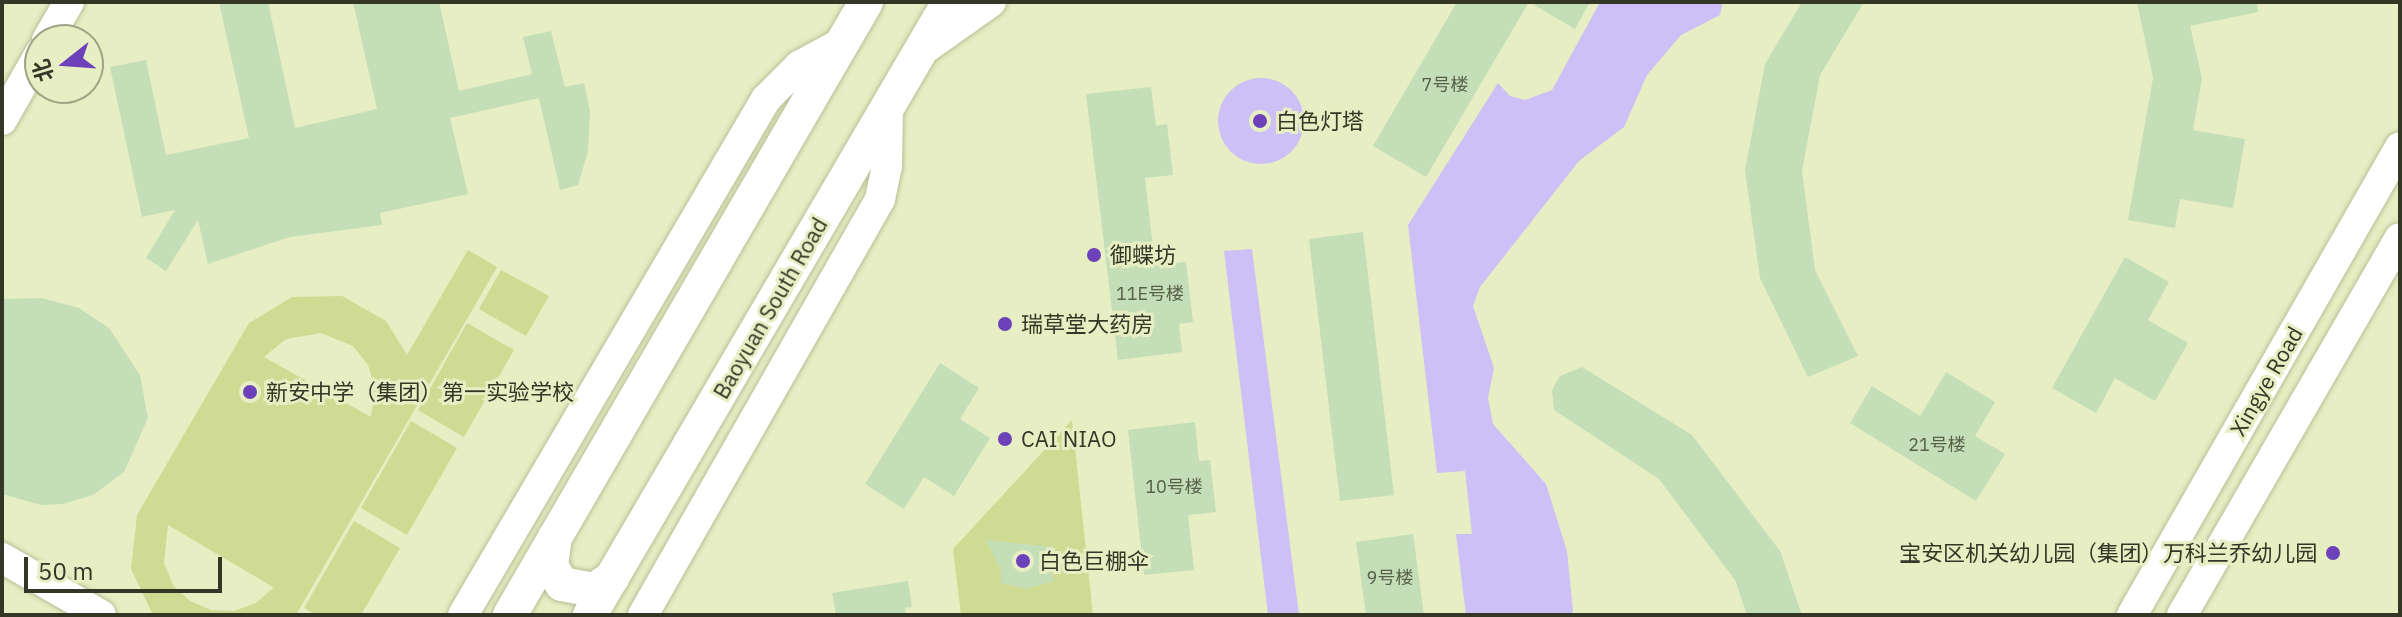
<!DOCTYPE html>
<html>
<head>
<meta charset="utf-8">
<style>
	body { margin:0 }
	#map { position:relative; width:2402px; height:617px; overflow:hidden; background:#e7eec3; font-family:"IBM Plex Sans","Noto Sans SC",sans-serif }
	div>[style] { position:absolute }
	.green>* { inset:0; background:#cfda92 }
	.water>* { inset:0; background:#cdc0f6 }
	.round { border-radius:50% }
	.building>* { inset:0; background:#c4deb8 }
	.roads { filter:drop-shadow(0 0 2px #b8bf96) drop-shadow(0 0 2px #b8bf96) }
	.secondary>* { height:30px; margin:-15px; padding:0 15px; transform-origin:15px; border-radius:15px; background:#fff }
	.primary>* { height:34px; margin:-17px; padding:0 17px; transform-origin:17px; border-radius:17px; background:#fff }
	.dots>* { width:22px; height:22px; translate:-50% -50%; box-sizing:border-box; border:4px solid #e7eec3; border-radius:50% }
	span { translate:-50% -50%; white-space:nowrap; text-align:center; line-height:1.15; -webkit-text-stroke:6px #e7eec3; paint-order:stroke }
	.number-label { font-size:18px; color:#58604a }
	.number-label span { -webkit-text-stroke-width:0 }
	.poi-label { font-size:22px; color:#343626 }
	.left { translate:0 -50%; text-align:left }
	.right { translate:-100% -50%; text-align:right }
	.street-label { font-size:22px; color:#343626 }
	.frame { position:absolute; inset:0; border:4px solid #343626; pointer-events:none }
	.north { position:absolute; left:24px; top:24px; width:80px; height:80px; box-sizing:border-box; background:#e7eec3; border:2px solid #9fa484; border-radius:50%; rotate:253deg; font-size:22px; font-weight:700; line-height:32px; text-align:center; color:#343626 }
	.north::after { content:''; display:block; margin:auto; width:28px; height:36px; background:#6c41b9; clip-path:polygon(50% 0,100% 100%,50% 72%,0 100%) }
	.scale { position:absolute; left:24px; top:557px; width:198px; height:36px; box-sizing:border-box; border:4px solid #343626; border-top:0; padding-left:10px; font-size:24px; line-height:28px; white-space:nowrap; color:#343626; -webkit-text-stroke:6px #e7eec3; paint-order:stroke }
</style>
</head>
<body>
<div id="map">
	<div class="green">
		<div style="clip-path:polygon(evenodd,468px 250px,497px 267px,296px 615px,153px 615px,131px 569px,137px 515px,249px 323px,292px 297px,342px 296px,386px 321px,407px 355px,468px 250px,321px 333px,353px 346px,368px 365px,375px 388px,371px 417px,264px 357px,286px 339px,321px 333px,468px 250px,168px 525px,273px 587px,273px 588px,256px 603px,234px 611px,211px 610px,190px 601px,173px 585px,164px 563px,168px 525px)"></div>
		<div style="clip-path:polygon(501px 270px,549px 296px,526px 336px,479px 309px)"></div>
		<div style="clip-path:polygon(467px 323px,514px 350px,464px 437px,418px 410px)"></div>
		<div style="clip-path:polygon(1072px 420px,1093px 615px,961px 615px,953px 549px)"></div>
		<div style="clip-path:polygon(411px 421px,457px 448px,407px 535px,361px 508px)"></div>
		<div style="clip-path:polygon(354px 521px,400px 548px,361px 615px,316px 615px,304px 608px)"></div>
	</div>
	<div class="water">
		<div style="clip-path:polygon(1600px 2px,1723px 2px,1720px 15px,1681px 35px,1647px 75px,1624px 127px,1579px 161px,1480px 287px,1473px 306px,1494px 368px,1488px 398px,1493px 424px,1546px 484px,1567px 551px,1573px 611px,1571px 615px,1466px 615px,1456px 534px,1472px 534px,1465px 471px,1437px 473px,1408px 225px,1498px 83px,1510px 96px,1525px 100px,1552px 90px)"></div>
		<div class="round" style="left:1218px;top:78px;width:86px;height:86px"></div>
		<div style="clip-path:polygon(1252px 249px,1299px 615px,1268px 615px,1224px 251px)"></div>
	</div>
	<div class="building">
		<div style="clip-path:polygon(219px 2px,268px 2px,295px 128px,377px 109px,353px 2px,439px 2px,459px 91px,532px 74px,523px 37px,551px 31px,565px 87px,584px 83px,590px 111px,588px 151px,578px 185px,560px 190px,539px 98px,450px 118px,468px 194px,380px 213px,382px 225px,290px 237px,208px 264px,198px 220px,166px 271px,146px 258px,175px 210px,142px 217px,110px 67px,146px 60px,166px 155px,249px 138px)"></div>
		<div style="clip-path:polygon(1457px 2px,1529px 2px,1426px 177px,1373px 146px)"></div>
		<div style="clip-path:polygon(1529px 2px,1590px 2px,1575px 29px)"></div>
		<div style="clip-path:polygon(1802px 2px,1864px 2px,1820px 75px,1802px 171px,1815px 270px,1858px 356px,1808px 377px,1760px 278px,1745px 170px,1765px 64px)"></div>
		<div style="clip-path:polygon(2137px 2px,2257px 2px,2258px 12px,2190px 26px,2202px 78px,2193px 130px,2245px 139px,2233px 208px,2180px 199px,2175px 228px,2128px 220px,2153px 78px)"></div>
		<div style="clip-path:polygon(1151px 87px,1156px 126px,1167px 124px,1173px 175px,1145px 178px,1155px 265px,1186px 262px,1193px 322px,1179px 324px,1182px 352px,1118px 360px,1086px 94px)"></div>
		<div class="round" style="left:1249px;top:110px;width:22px;height:22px"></div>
		<div style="clip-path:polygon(1363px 232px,1394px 495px,1340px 501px,1309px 239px)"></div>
		<div style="clip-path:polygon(2125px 257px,2169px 282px,2148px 320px,2188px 343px,2155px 401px,2115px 378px,2096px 413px,2052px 388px)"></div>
		<div style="clip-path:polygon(42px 298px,79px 308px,109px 328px,140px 375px,148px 418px,124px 472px,93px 495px,63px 504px,41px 505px,2px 494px,2px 299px)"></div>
		<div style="clip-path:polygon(940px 363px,979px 388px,960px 419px,990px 438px,954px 496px,924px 477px,904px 509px,865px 484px)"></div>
		<div style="clip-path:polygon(1582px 367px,1692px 435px,1780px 551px,1802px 615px,1747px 615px,1735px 580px,1659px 479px,1554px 410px,1552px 390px,1560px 376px)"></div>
		<div style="clip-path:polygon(1946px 372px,1995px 402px,1975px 436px,2005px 454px,1976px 501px,1850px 423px,1872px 386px,1920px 416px)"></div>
		<div style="clip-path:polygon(1195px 422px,1199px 461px,1210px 460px,1216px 512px,1188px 515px,1194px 570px,1144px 575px,1128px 430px)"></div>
		<div style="clip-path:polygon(1413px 534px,1424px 615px,1366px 615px,1356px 542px)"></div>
		<div style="clip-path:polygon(986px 540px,1054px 547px,1049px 565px,1054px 581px,1026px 589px,1001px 583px,1001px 571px)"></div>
		<div style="clip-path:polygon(908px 581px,912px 607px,905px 608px,906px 615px,836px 615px,832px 593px)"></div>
	</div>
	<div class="roads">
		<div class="secondary">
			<div style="left:47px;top:40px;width:44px;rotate:-59.9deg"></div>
			<div style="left:920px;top:52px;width:87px;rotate:-35.2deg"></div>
			<div style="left:2px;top:120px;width:77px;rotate:-60.4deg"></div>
			<div style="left:2px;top:558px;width:114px;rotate:29.9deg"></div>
			<div style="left:463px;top:615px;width:598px;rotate:-59.58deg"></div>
			<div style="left:766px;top:99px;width:47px;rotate:-45deg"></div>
			<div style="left:799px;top:66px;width:50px;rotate:-28.6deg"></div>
			<div style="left:643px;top:615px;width:479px;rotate:-60.3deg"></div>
			<div style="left:880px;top:199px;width:34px;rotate:-78deg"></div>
			<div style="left:887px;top:166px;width:58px;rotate:-89deg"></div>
			<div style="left:2132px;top:615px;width:539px;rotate:-60.2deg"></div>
			<div style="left:2182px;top:615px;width:435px;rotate:-60deg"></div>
		</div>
		<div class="primary">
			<div style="left:555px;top:537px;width:29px;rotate:98deg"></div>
			<div style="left:551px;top:566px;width:21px;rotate:59deg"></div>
			<div style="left:562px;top:584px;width:33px;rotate:11deg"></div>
			<div style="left:594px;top:590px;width:22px;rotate:-34deg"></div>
			<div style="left:510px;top:615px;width:709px;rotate:-59.85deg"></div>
			<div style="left:590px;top:615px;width:710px;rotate:-59.64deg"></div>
		</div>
	</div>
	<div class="dots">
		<div style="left:1260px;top:121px;background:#6c41b9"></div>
		<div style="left:1094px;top:255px;background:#6c41b9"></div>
		<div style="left:1005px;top:324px;background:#6c41b9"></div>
		<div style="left:250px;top:392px;background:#6c41b9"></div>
		<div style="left:1005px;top:439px;background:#6c41b9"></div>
		<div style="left:2333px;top:553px;background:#6c41b9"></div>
		<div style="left:1023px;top:561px;background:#6c41b9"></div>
	</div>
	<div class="number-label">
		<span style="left:1445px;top:85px">7号楼</span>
		<span style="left:1150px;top:294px">11E号楼</span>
		<span style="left:1937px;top:445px">21号楼</span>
		<span style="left:1174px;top:487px">10号楼</span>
		<span style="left:1390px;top:578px">9号楼</span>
	</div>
	<div class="poi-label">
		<span class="left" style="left:1276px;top:121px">白色灯塔</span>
		<span class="left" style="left:1110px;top:255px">御蝶坊</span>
		<span class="left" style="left:1021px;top:324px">瑞草堂大药房</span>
		<span class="left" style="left:266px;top:392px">新安中学（集团）第一实验学校</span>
		<span class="left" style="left:1021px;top:439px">CAI NIAO</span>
		<span class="right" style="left:2317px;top:553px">宝安区机关幼儿园（集团）万科兰乔幼儿园</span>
		<span class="left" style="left:1039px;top:561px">白色巨棚伞</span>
	</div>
	<div class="street-label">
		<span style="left:770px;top:308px;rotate:-60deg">Baoyuan South Road</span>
		<span style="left:2266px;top:381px;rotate:-60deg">Xingye Road</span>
	</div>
	<div class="frame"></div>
	<div class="north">北</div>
	<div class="scale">50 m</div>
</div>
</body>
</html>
